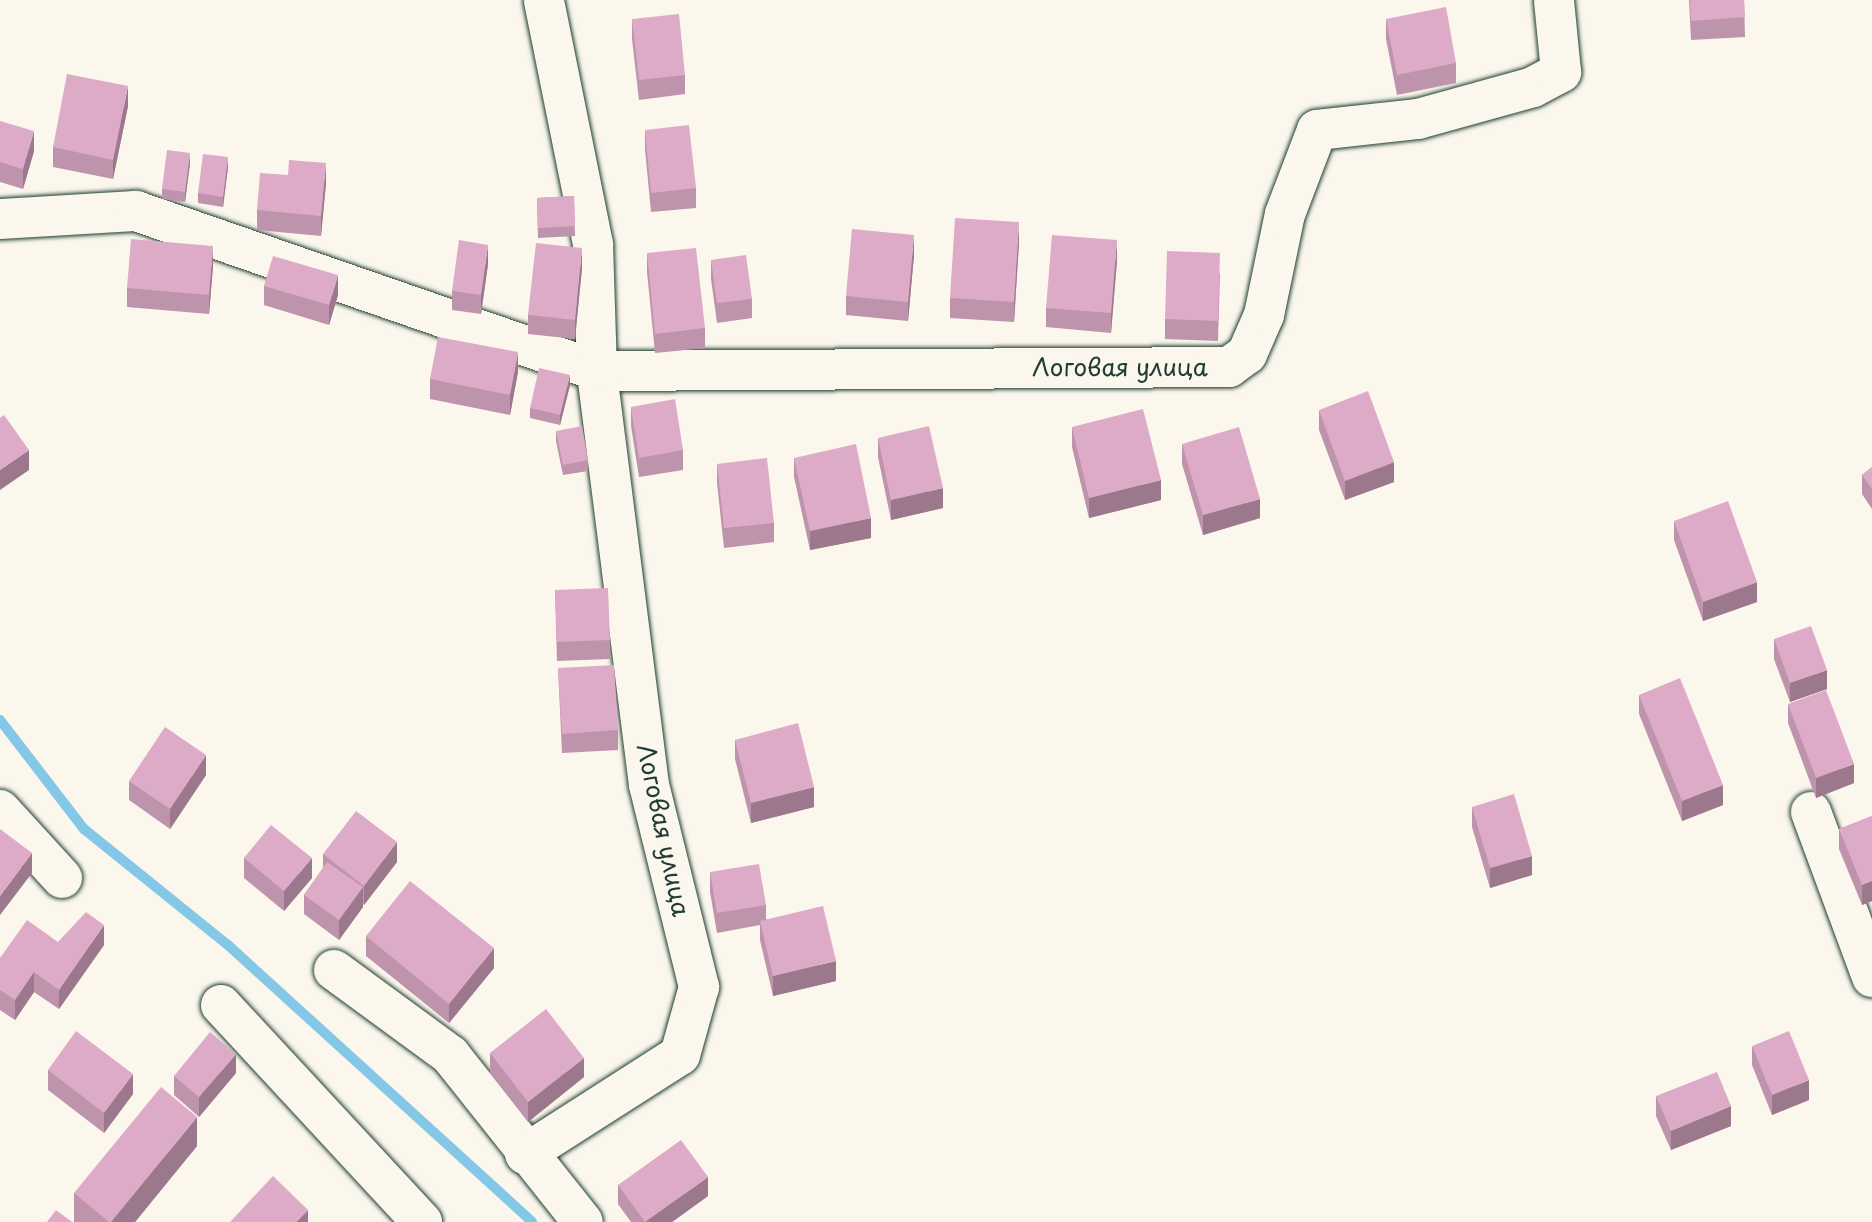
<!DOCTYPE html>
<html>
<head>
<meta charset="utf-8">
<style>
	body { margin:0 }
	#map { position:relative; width:1872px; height:1222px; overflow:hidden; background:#fbf7ec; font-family:"Playpen Sans",sans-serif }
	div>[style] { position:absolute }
	.stream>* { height:10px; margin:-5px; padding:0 5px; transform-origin:5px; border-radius:5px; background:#85c7e6 }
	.roads { filter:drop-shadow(0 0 2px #1f3d34) drop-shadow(0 0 2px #1f3d34) }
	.minor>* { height:40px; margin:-20px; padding:0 20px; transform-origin:20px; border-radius:20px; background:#fbf7ec }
	.wall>* { inset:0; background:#be93ac }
	.shaded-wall>* { inset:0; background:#9b788c }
	.building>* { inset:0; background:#ddabc8 }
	span { translate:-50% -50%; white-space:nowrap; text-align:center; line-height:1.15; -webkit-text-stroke:8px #fbf7ec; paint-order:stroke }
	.street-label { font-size:24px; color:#1f3d34 }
</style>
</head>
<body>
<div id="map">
	<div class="stream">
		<div style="left:0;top:720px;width:138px;rotate:52.4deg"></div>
		<div style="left:84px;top:829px;width:185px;rotate:38.9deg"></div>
		<div style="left:228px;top:945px;width:411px;rotate:42.3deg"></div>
	</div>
	<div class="roads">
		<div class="minor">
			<div style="left:0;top:219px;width:136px;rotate:-3.4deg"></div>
			<div style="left:136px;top:211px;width:488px;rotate:19.1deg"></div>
			<div style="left:597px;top:371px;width:632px;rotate:-0.36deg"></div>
			<div style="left:1229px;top:367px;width:22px;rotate:-36deg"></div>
			<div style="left:1247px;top:354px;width:43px;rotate:-66.4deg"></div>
			<div style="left:1264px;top:315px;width:103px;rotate:-78.3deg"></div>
			<div style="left:1285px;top:214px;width:90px;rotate:-69.1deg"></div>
			<div style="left:1317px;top:130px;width:102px;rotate:-6.2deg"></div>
			<div style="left:1418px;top:119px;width:119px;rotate:-15.5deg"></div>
			<div style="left:1533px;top:87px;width:32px;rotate:-28deg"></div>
			<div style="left:1561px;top:72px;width:72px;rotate:-95.6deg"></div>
			<div style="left:0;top:810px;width:92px;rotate:47.6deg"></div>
			<div style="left:1811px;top:812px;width:176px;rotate:69.7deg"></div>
			<div style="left:334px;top:970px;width:144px;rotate:36.2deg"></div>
			<div style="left:450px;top:1055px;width:213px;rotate:51.5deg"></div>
			<div style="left:221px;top:1005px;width:296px;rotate:47.2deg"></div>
			<div style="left:525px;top:1154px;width:184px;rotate:-32.6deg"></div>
			<div style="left:680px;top:1055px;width:71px;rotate:-74.4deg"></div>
			<div style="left:699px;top:987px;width:208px;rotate:-103.9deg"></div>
			<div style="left:649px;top:785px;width:417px;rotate:-97.2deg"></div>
			<div style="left:597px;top:371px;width:127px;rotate:-91.8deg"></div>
			<div style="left:593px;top:244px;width:249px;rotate:-101.4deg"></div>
		</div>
	</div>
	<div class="wall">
		<div style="clip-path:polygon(1689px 0,1744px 0,1745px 37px,1691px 40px)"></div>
		<div style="clip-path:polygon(632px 19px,685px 75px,685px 94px,639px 100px,632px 39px)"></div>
		<div style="clip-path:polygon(1386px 19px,1456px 63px,1456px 83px,1397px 95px,1386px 39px)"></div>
		<div style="clip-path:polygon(128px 106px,113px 179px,53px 167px,53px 147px)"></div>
		<div style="clip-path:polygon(0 121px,34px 151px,23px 189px,0 182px)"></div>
		<div style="clip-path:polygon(645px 130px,696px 188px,696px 208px,651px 212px,645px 149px)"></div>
		<div style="clip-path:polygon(190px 163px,185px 202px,162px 199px,162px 189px)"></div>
		<div style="clip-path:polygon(228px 167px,223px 207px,198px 203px,198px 193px)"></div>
		<div style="clip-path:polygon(288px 175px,326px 183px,321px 236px,257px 230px,257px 210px)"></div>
		<div style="clip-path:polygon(574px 196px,575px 236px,538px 238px,537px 198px)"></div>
		<div style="clip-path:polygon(1019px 242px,1014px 322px,950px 318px,950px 298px)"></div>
		<div style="clip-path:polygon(647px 253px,705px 328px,705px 348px,655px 353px,647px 272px)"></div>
		<div style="clip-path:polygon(914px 255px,908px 321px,846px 315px,846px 296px)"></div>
		<div style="clip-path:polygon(711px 260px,752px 299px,752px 318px,717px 323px,711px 279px)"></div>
		<div style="clip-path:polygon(1117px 260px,1111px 333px,1046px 327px,1046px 308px)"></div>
		<div style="clip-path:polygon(488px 264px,481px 314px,452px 310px,452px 291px)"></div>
		<div style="clip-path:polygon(213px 266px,209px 314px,127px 307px,127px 288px)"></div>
		<div style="clip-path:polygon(582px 268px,575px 339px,528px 334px,528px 315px)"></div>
		<div style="clip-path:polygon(1220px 273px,1218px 341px,1165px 339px,1165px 319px)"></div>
		<div style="clip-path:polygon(264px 286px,338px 295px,329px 325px,264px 305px)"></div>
		<div style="clip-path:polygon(518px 372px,510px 415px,430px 399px,430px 379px)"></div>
		<div style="clip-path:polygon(570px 385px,560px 425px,530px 418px,530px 408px)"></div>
		<div style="clip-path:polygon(631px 407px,683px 450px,683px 470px,639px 477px,631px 426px)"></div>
		<div style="clip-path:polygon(1319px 410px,1394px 482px,1345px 500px,1319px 430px)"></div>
		<div style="clip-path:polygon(1072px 427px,1161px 500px,1089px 518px,1072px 447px)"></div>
		<div style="clip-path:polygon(556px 431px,588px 460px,588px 471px,563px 475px,556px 441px)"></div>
		<div style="clip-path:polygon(878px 438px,943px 508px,891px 520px,878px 457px)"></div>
		<div style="clip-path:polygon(1182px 444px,1260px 518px,1203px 535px,1182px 464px)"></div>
		<div style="clip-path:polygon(794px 458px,871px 538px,810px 550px,794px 477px)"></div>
		<div style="clip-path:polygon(717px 464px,774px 523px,774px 542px,724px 548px,717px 483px)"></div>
		<div style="clip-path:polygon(1872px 467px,1872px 509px,1862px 494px,1862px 475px)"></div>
		<div style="clip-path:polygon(1674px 521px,1757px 602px,1703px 621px,1674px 540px)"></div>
		<div style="clip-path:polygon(555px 590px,610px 640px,610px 659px,557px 661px)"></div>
		<div style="clip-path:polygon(1774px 639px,1827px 689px,1790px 702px,1774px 659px)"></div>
		<div style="clip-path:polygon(558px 668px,618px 730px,618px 750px,562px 753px)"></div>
		<div style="clip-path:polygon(1639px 695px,1723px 805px,1682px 821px,1639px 714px)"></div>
		<div style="clip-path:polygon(1788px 704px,1854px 783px,1816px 798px,1788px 723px)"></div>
		<div style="clip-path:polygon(735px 740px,814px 807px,751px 823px,735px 759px)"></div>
		<div style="clip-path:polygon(206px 775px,170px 829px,129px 800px,129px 781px)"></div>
		<div style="clip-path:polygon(1472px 807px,1532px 875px,1490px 888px,1472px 827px)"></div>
		<div style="clip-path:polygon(1872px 816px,1872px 901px,1862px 905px,1839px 849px,1839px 829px)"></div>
		<div style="clip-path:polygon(323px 854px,397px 862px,364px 905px,363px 904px,363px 907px,339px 940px,304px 914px,304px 895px,323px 868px)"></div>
		<div style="clip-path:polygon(244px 858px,312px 878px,284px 911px,244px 878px)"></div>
		<div style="clip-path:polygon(710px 872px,766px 905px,766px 919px,836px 981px,773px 996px,760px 940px,760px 925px,717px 933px,710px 892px)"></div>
		<div style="clip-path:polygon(366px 936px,494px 968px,449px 1023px,366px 956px)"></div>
		<div style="clip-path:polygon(58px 942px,104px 945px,59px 1009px,34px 992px,15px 1020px,0 1010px,0 958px)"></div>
		<div style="clip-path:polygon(1752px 1046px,1809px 1100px,1772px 1115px,1752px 1065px)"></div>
		<div style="clip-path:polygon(490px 1053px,584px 1077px,528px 1122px,490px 1073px)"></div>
		<div style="clip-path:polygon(48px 1070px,133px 1094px,104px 1133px,48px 1090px)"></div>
		<div style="clip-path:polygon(236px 1073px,199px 1117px,174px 1095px,174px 1076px)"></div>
		<div style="clip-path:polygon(1656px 1096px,1731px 1126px,1671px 1150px,1656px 1116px)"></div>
		<div style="clip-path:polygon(197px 1146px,135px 1222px,74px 1222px,74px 1193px)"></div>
		<div style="clip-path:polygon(618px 1185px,708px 1196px,672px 1222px,631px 1222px,618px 1204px)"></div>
	</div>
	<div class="shaded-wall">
		<div style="clip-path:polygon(128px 86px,128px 106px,113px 179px,113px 160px)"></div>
		<div style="clip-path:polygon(34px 131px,34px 151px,23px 189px,23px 169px)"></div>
		<div style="clip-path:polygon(190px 153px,190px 163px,185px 202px,185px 192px)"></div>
		<div style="clip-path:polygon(228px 157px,228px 167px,223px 207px,223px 197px)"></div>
		<div style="clip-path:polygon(326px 163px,326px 183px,321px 236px,321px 216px)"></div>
		<div style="clip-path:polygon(1019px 222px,1019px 242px,1014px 322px,1014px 302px)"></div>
		<div style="clip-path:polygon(914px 235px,914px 255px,908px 321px,908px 302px)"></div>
		<div style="clip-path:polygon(1117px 240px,1117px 260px,1111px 333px,1111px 313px)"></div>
		<div style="clip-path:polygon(488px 245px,488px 264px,481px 314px,481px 295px)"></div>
		<div style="clip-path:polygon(213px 246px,213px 266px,209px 314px,209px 295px)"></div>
		<div style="clip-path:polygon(582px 248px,582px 268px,575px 339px,575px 320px)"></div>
		<div style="clip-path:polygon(338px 275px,338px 295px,329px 325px,329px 305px)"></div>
		<div style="clip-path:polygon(518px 352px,518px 372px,510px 415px,510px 395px)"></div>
		<div style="clip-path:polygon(570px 375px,570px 385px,560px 425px,560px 415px)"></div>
		<div style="clip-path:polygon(29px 450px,29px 470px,0 490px,0 470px)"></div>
		<div style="clip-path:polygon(1394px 462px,1394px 482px,1345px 500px,1345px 481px)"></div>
		<div style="clip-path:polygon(1161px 480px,1161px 500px,1089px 518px,1089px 498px)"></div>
		<div style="clip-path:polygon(943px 488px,943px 508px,891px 520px,891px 500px)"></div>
		<div style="clip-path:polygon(1260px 499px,1260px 518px,1203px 535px,1203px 515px)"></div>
		<div style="clip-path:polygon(871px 518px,871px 538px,810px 550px,810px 531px)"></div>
		<div style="clip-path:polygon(1757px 582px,1757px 602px,1703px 621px,1703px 602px)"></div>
		<div style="clip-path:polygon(1827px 670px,1827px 689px,1790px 702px,1790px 683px)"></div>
		<div style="clip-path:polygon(206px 755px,206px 775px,170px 829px,170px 809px)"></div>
		<div style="clip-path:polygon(1854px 764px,1854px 783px,1816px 798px,1816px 778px)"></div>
		<div style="clip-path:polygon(1723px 785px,1723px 805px,1682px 821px,1682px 801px)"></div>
		<div style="clip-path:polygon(814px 787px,814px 807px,751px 823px,751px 803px)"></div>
		<div style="clip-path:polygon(397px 842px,397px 862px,364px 905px,364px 886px)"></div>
		<div style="clip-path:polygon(32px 853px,32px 873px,0 915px,0 896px)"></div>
		<div style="clip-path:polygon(1532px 856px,1532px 875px,1490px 888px,1490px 868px)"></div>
		<div style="clip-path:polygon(312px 858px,312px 878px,284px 911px,284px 891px)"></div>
		<div style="clip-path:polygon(1872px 881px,1872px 901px,1862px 905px,1862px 885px)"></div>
		<div style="clip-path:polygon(363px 887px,363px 907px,339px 940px,339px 920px)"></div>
		<div style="clip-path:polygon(104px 925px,104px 945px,59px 1009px,59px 990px)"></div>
		<div style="clip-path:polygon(494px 948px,494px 968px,449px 1023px,449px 1004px)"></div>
		<div style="clip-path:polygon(836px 961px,836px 981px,773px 996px,773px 976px)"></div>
		<div style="clip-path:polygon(34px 972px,34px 992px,15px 1020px,15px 1000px)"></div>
		<div style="clip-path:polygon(236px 1054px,236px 1073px,199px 1117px,199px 1097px)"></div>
		<div style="clip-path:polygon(584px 1058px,584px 1077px,528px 1122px,528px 1102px)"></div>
		<div style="clip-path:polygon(133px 1074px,133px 1094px,104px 1133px,104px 1113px)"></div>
		<div style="clip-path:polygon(1809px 1080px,1809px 1100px,1772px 1115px,1772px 1095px)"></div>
		<div style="clip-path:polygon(1731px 1106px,1731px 1126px,1671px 1150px,1671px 1131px)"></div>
		<div style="clip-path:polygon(197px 1117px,197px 1146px,135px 1222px,111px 1222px)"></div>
		<div style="clip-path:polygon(708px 1177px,708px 1196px,672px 1222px,645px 1222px)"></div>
		<div style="clip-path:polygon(308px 1210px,308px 1222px,296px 1222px)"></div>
	</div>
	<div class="building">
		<div style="clip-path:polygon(1690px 0,1744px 0,1745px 17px,1691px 21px)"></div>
		<div style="clip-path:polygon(1446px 7px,1456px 63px,1397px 75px,1386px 19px)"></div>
		<div style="clip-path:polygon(679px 14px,685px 75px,639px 80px,632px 19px)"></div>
		<div style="clip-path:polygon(67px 74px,128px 86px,113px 160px,53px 147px)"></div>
		<div style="clip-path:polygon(0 121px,34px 131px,23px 169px,0 162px)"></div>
		<div style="clip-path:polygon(689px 125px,696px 188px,651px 193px,645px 130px)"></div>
		<div style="clip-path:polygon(167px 150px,190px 153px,185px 192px,162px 189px)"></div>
		<div style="clip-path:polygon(203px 154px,228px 157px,223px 197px,198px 193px)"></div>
		<div style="clip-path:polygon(289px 160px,326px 163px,321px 216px,257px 210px,260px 173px,288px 175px)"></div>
		<div style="clip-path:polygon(574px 196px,575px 226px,538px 228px,537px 198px)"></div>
		<div style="clip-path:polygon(955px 218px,1019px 222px,1014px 302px,950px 298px)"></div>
		<div style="clip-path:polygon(852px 229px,914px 235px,908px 302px,846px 296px)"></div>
		<div style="clip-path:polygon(1052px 235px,1117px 240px,1111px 313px,1046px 308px)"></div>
		<div style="clip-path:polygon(131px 239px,213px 246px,209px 295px,127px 288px)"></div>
		<div style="clip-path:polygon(459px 240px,488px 245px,481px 295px,452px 291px)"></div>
		<div style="clip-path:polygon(536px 243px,582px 248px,575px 320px,528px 315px)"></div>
		<div style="clip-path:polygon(696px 248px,705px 328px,655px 334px,647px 253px)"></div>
		<div style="clip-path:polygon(1167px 251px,1220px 253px,1218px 321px,1165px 319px)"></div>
		<div style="clip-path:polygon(746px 255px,752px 299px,717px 303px,711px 260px)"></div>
		<div style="clip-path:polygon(273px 256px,338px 275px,329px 305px,264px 286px)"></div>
		<div style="clip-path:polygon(438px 337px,518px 352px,510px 395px,430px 379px)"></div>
		<div style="clip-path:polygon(539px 368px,570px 375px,560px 415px,530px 408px)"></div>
		<div style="clip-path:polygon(1368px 391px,1394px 462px,1345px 481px,1319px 410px)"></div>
		<div style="clip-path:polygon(675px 399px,683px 450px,639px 458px,631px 407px)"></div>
		<div style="clip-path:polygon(1143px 409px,1161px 480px,1089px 498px,1072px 427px)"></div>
		<div style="clip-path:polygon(4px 415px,29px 450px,0 470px,0 418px)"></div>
		<div style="clip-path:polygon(582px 426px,588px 460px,563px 465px,556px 431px)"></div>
		<div style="clip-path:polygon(929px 426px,943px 488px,891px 500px,878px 438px)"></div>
		<div style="clip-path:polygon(1239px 427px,1260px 499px,1203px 515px,1182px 444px)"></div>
		<div style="clip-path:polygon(856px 444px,871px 518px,810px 531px,794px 458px)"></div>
		<div style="clip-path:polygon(767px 458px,774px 523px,724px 528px,717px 464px)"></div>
		<div style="clip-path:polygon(1872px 467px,1872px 489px,1862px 475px)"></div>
		<div style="clip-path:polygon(1728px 501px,1757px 582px,1703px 602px,1674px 521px)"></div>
		<div style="clip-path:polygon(608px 588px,610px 640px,557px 642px,555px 590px)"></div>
		<div style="clip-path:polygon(1811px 626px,1827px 670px,1790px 683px,1774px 639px)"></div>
		<div style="clip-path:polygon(614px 665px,618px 730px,562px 734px,558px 668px)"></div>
		<div style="clip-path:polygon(1680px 678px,1723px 785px,1682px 801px,1639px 695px)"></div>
		<div style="clip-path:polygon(1826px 690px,1854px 764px,1816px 778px,1788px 704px)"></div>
		<div style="clip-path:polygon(798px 723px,814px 787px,751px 803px,735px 740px)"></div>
		<div style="clip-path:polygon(165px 727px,206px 755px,170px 809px,129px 781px)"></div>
		<div style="clip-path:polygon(1514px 794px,1532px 856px,1490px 868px,1472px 807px)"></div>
		<div style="clip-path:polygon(356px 811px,397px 842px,364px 886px,323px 854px)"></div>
		<div style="clip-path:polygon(1872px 816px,1872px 881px,1862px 885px,1839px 829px)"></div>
		<div style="clip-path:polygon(271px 825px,312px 858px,284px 891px,244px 858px)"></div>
		<div style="clip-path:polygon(0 829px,32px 853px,0 896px)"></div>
		<div style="clip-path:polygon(327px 862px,363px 887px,339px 920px,304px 895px)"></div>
		<div style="clip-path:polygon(759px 864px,766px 905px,717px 913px,710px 872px)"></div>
		<div style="clip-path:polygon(410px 881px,494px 948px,449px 1004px,366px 936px)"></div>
		<div style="clip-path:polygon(823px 906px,836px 961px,773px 976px,760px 921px)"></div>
		<div style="clip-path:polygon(86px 912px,104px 925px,59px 990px,34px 972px,15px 1000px,0 990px,0 958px,27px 920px,58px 942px)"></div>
		<div style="clip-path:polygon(546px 1009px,584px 1058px,528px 1102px,490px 1053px)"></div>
		<div style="clip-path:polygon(76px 1031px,133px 1074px,104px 1113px,48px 1070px)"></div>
		<div style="clip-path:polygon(1789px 1031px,1809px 1080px,1772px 1095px,1752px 1046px)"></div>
		<div style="clip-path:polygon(210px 1032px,236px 1054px,199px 1097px,174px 1076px)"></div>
		<div style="clip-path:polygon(1717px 1072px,1731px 1106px,1671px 1131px,1656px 1096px)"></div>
		<div style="clip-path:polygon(161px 1087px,197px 1117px,111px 1222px,109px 1222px,74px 1193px)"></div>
		<div style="clip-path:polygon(681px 1140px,708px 1177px,645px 1222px,618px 1185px)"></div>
		<div style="clip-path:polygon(273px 1176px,308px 1210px,296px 1222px,230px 1222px)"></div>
		<div style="clip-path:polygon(56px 1210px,72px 1222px,47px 1222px)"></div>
	</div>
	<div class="street-label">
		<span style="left:1120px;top:367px">Логовая улица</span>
		<span style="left:664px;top:830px;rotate:78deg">Логовая улица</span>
	</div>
</div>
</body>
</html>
